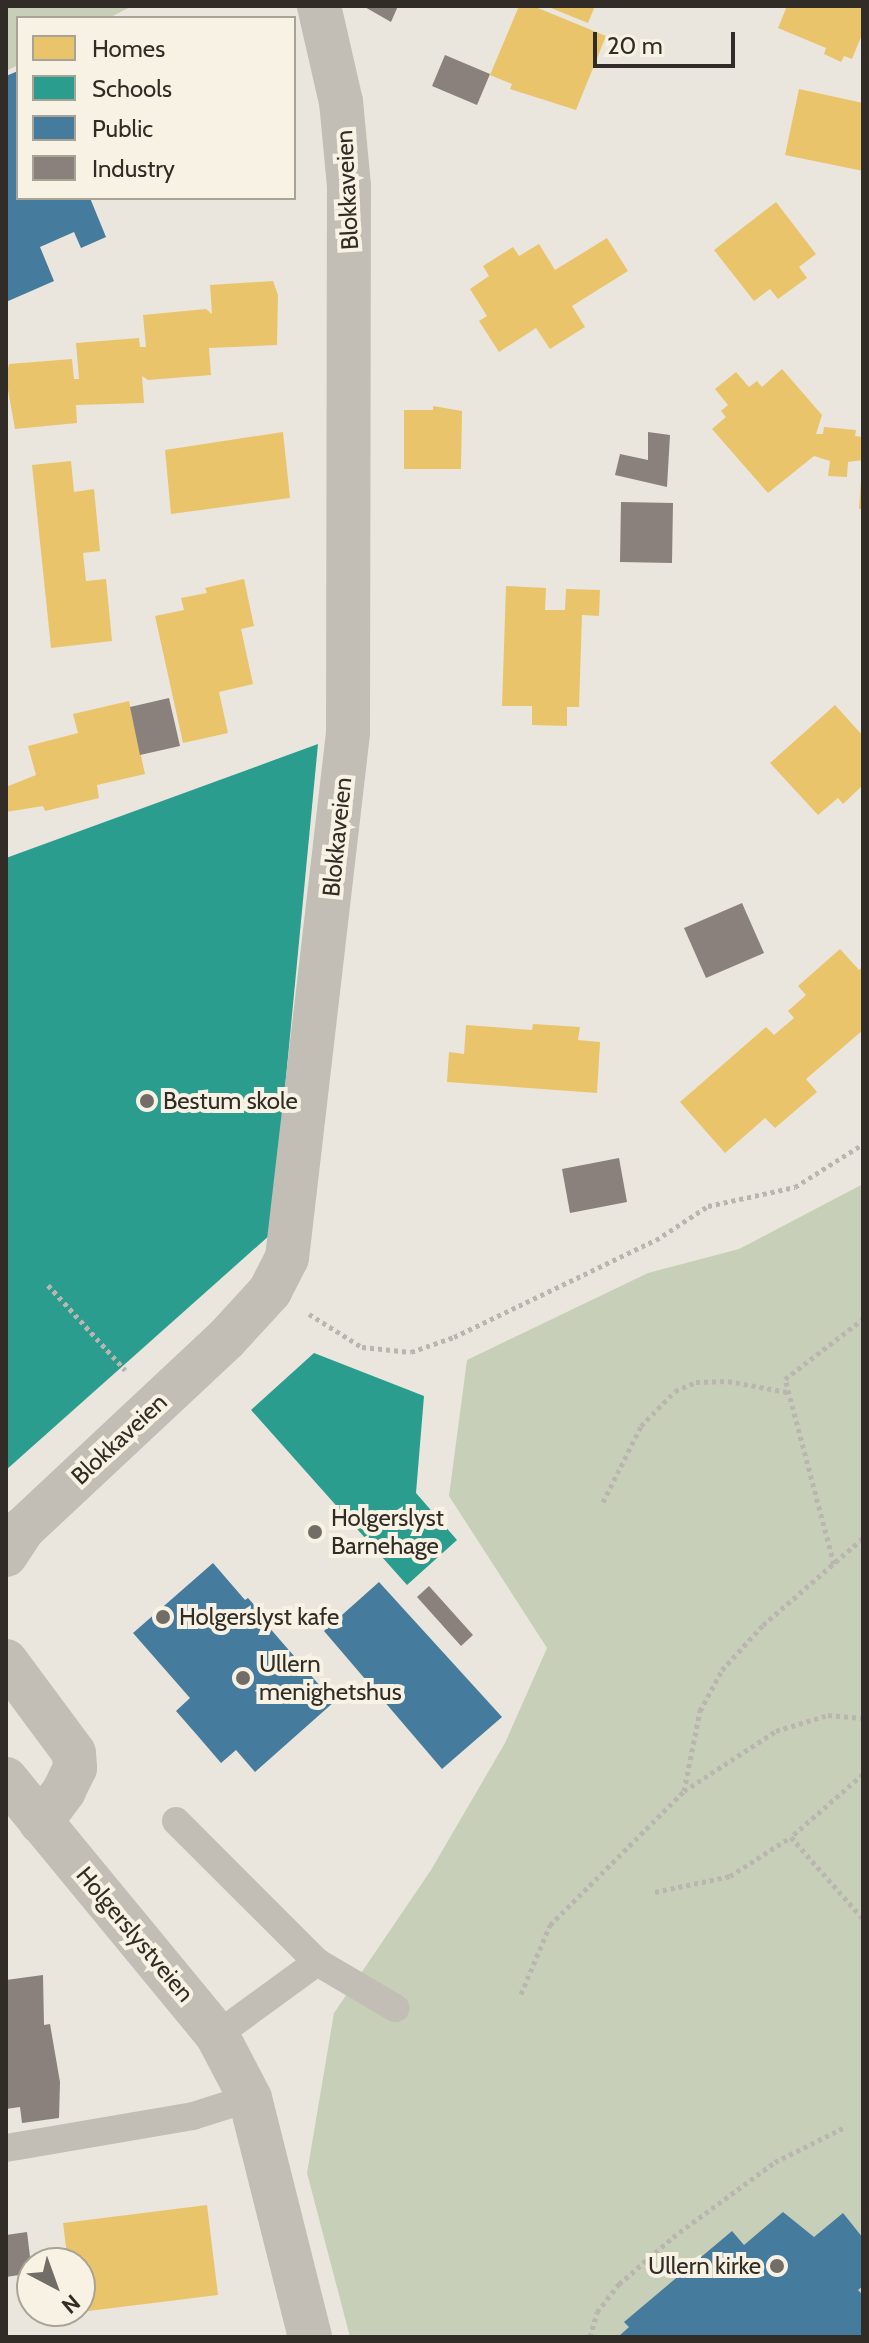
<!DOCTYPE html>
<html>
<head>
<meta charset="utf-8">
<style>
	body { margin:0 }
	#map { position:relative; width:869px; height:2343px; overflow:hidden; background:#eae6dd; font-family:Cabin,sans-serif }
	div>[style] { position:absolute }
	.green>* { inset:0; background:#c7cfb8 }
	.homes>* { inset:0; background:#e9c46a }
	.schools>* { inset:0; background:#2a9d8f }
	.public>* { inset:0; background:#457b9d }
	.industry>* { inset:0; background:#8a817c }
	.path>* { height:5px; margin-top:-2.5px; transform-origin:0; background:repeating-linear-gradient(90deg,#bab6af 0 4px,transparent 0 8px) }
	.lane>* { height:28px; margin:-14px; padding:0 14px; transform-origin:14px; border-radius:14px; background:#c2beb6 }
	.street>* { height:44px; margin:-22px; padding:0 22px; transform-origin:22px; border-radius:22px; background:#c2beb6 }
	.dots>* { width:22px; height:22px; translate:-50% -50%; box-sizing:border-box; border:4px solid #f7f2e3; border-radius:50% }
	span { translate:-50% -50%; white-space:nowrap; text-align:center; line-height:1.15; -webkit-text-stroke:8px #f7f2e3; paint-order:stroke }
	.street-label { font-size:24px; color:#322c26 }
	.poi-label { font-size:24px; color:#322c26 }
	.left { translate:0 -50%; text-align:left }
	.right { translate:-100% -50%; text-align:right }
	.frame { position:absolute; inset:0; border:8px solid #322c26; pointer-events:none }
	.legend { position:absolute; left:16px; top:16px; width:280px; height:184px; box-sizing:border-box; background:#f7f2e3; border:2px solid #a8a397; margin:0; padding:10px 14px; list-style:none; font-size:24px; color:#322c26 }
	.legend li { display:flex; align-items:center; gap:16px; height:40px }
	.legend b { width:40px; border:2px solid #a8a397 }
	.north { position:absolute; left:16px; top:2247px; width:80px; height:80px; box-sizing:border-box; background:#f7f2e3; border:2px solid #a8a397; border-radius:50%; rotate:139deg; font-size:22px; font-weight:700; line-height:32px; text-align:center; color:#322c26 }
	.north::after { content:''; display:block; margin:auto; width:28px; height:36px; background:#726d66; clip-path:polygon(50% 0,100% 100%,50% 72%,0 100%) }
	.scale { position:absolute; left:593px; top:32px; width:142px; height:36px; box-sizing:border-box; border:4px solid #322c26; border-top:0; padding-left:10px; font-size:24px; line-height:28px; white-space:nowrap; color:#322c26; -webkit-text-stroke:6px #f7f2e3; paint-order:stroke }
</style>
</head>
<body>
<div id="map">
	<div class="green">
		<div style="clip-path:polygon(6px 6px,132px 6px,109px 18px,18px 18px,18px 65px,6px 71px)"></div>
		<div style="clip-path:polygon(863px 1184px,863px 2337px,350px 2337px,307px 2173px,334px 2013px,431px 1870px,505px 1743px,547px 1648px,449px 1496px,467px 1360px,648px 1273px,739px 1249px)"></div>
	</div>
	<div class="homes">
		<div style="clip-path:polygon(519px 6px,533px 6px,606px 36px,576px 110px,510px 89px,512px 84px,490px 75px)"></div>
		<div style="clip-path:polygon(546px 6px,595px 6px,588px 23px)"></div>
		<div style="clip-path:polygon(787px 6px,863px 6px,863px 32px,852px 59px,844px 56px,841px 62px,824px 54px,826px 48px,778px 28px)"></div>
		<div style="clip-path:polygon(799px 89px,863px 103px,863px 171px,785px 155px)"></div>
		<div style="clip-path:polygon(776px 202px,816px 254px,799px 267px,807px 278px,778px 299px,770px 289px,754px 301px,714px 250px)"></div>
		<div style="clip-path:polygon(607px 238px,628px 271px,572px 306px,585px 327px,550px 349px,536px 328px,499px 352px,479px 321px,487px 316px,470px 289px,489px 276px,483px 266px,513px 247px,519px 256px,539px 244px,555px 270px)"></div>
		<div style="clip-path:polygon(273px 281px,278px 295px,277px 345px,209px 348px,211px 375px,148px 380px,142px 376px,144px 403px,76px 405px,77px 423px,15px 429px,6px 379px,9px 364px,72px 359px,74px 379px,79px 379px,76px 343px,139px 338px,140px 347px,146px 347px,143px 315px,206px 309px,212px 314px,210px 285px)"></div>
		<div style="clip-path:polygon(782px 369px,822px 415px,816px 434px,823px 434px,824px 427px,856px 430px,855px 436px,863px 437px,863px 460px,848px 462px,847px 477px,828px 476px,830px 461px,814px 456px,768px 493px,712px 429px,726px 417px,721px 411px,728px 405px,715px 389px,736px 372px,749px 387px,757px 381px,762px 387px)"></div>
		<div style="clip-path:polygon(433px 406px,462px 411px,461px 469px,404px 469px,404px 410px,433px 410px)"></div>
		<div style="clip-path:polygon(283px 432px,290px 498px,171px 514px,165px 450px)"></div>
		<div style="clip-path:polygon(71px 461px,74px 492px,94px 489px,100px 551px,83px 553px,86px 581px,106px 579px,112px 641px,51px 648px,32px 465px)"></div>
		<div style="clip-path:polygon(861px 480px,863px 480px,863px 509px,859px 509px)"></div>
		<div style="clip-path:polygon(244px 579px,254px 626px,241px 629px,253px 684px,219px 692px,228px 733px,183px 743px,155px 616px,184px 610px,181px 598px,207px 593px,205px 588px)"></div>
		<div style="clip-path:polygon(506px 586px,546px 588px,545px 610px,565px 610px,566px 589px,600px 590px,599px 616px,582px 615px,579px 707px,567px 707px,567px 726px,532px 725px,532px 706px,502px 706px)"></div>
		<div style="clip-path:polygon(129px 701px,145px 774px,97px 785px,99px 798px,45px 811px,43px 806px,6px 812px,6px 787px,36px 775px,28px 746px,78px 733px,73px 714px)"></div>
		<div style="clip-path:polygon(835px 705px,863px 736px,863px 785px,843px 804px,838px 798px,818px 815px,770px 763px)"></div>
		<div style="clip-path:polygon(840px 949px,859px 970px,863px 967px,863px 1030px,806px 1079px,817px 1092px,775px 1128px,765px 1118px,725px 1153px,680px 1102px,766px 1027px,774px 1035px,794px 1018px,788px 1011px,806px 995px,798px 986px)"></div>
		<div style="clip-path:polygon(533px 1024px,580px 1027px,578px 1040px,600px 1042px,597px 1093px,447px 1082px,449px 1052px,464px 1054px,466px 1025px,532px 1030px)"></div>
		<div style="clip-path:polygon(207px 2205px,218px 2295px,80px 2312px,80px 2263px,68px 2263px,63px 2223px)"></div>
	</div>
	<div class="schools">
		<div style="clip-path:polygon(318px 744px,271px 1234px,6px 1470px,6px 858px)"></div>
		<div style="clip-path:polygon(314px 1353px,424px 1396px,416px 1493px,457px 1540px,407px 1585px,251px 1410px)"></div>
	</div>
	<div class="public">
		<div style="clip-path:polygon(18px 71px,18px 198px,90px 198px,106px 237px,81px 248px,74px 232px,40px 247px,54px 281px,6px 302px,6px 76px)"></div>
		<div style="clip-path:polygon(213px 1563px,245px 1600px,248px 1598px,257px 1608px,254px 1610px,334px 1702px,255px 1772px,236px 1750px,221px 1763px,197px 1735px,176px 1711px,190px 1698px,133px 1633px)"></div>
		<div style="clip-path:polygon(379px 1582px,502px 1717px,442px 1769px,324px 1631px)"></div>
		<div style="clip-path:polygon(783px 2212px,814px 2237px,843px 2213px,863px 2238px,863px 2286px,858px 2290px,863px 2295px,862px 2337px,618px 2337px,629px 2327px,624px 2322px,732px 2231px,744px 2245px)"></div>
	</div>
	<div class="industry">
		<div style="clip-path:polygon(363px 6px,398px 6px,391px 22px)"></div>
		<div style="clip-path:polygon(445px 55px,490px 74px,477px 105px,432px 86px)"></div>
		<div style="clip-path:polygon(648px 432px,670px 435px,667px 487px,615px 475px,620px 454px,648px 460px)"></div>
		<div style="clip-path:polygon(621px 502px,673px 503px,672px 563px,620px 562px)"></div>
		<div style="clip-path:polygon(169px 698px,180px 746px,140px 755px,130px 707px)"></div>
		<div style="clip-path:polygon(742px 903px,764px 953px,706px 978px,684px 928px)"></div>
		<div style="clip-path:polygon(619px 1158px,627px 1202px,570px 1213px,562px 1169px)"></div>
		<div style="clip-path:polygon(429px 1586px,473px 1635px,461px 1646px,417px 1597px)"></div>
		<div style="clip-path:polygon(43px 1975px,44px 2025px,50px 2024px,60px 2082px,59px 2118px,22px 2123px,20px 2107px,6px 2109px,6px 1980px)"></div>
		<div style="clip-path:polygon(27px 2232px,32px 2273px,6px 2277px,6px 2235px)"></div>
	</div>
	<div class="path">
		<div style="left:48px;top:1285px;width:115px;rotate:47.8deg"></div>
		<div style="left:309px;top:1314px;width:62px;rotate:31.9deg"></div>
		<div style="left:362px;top:1347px;width:49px;rotate:5.8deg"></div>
		<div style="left:411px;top:1352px;width:46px;rotate:-19.2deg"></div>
		<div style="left:454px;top:1337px;width:224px;rotate:-25.7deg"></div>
		<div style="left:656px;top:1240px;width:62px;rotate:-33.2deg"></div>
		<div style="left:708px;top:1206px;width:89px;rotate:-12.3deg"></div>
		<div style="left:795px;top:1187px;width:80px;rotate:-32.3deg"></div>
		<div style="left:603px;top:1502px;width:85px;rotate:-63.4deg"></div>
		<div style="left:641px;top:1426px;width:49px;rotate:-45.8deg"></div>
		<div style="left:675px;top:1391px;width:23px;rotate:-23deg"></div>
		<div style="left:696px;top:1382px;width:32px;rotate:-2deg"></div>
		<div style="left:728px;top:1381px;width:60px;rotate:10.6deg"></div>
		<div style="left:834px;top:1564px;width:191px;rotate:-104.8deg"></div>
		<div style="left:785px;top:1379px;width:98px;rotate:-37.6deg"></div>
		<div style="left:863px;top:1774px;width:96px;rotate:138.8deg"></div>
		<div style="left:791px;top:1837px;width:109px;rotate:48.7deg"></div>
		<div style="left:684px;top:1791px;width:82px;rotate:-78.7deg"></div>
		<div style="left:700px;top:1711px;width:47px;rotate:-61.8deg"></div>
		<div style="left:722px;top:1670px;width:61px;rotate:-47.7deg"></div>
		<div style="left:763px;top:1625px;width:133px;rotate:-41deg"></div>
		<div style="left:655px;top:1892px;width:77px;rotate:-12deg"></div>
		<div style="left:730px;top:1876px;width:72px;rotate:-32.6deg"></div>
		<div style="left:521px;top:1994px;width:75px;rotate:-67.2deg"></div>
		<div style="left:550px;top:1925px;width:190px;rotate:-45deg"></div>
		<div style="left:684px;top:1791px;width:110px;rotate:-33.1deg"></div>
		<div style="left:776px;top:1731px;width:54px;rotate:-17.1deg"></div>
		<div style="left:828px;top:1715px;width:35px;rotate:5deg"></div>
		<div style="left:590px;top:2337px;width:26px;rotate:-74deg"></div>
		<div style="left:597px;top:2312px;width:36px;rotate:-52deg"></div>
		<div style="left:619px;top:2284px;width:72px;rotate:-41deg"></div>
		<div style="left:673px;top:2237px;width:127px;rotate:-36.3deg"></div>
		<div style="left:775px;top:2162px;width:80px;rotate:-26.6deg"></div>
	</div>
	<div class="lane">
		<div style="left:176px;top:1821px;width:199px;rotate:45deg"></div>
		<div style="left:217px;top:2035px;width:124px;rotate:-36.1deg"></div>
		<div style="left:317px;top:1962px;width:91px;rotate:30.5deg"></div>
		<div style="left:6px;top:2148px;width:190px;rotate:-9.7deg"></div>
		<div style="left:193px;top:2116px;width:60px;rotate:-17.5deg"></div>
	</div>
	<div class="street">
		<div style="left:6px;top:1555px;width:31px;rotate:-57deg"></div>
		<div style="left:23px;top:1529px;width:279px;rotate:-43.1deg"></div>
		<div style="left:227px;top:1338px;width:64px;rotate:-47.5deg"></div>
		<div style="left:270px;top:1291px;width:37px;rotate:-63deg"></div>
		<div style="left:287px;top:1258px;width:529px;rotate:-83.37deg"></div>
		<div style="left:348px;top:733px;width:547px;rotate:-89.9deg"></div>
		<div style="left:349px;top:186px;width:84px;rotate:-95.4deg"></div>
		<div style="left:341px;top:102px;width:98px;rotate:-102.9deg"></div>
		<div style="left:6px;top:1661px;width:114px;rotate:53.5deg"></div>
		<div style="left:74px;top:1753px;width:15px;rotate:86deg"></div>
		<div style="left:75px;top:1768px;width:25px;rotate:116deg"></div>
		<div style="left:64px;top:1791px;width:39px;rotate:127deg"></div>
		<div style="left:6px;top:1779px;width:332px;rotate:50.5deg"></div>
		<div style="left:217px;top:2035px;width:71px;rotate:62.4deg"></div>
		<div style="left:250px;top:2098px;width:246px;rotate:75.9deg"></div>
	</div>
	<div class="dots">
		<div style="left:147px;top:1101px;background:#726d66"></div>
		<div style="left:315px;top:1532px;background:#726d66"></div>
		<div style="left:163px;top:1617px;background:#726d66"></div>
		<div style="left:243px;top:1678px;background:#726d66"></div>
		<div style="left:777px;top:2266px;background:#726d66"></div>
	</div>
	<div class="street-label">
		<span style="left:347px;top:190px;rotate:-93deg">Blokkaveien</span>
		<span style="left:337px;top:837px;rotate:-84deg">Blokkaveien</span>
		<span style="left:119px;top:1439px;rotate:-43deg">Blokkaveien</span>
		<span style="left:135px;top:1934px;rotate:50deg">Holgerslystveien</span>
	</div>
	<div class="poi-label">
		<span class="left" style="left:163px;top:1101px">Bestum skole</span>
		<span class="left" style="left:331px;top:1532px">Holgerslyst<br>Barnehage</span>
		<span class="left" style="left:179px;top:1617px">Holgerslyst kafe</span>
		<span class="left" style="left:259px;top:1678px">Ullern<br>menighetshus</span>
		<span class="right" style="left:761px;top:2266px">Ullern kirke</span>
	</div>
	<div class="frame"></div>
	<ul class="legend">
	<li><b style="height:22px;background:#e9c46a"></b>Homes</li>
	<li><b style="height:22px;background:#2a9d8f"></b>Schools</li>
	<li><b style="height:22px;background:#457b9d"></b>Public</li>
	<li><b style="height:22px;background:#8a817c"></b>Industry</li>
	</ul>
	<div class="north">N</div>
	<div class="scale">20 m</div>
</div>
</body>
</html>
